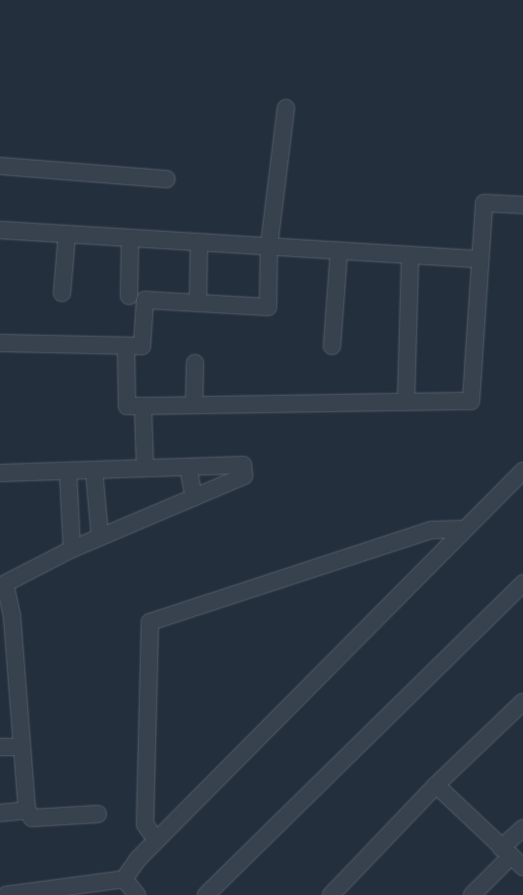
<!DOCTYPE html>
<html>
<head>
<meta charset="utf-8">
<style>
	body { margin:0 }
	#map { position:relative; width:523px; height:895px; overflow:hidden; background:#242f3e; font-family:"Noto Sans",sans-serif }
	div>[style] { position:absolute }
	.roads { filter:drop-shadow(0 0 1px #565f6c) drop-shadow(0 0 1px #565f6c) }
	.minor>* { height:16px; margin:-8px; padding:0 8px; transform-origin:8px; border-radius:8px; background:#38414e }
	span { translate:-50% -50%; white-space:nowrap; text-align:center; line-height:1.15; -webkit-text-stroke:4.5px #1d2633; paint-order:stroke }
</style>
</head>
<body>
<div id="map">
	<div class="roads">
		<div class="minor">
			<div style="left:0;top:166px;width:167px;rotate:4.5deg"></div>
			<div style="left:0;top:230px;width:481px;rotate:3.5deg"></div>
			<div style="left:62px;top:293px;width:59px;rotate:-85.2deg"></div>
			<div style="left:129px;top:296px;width:58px;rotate:-89deg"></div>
			<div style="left:198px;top:303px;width:61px;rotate:-89.1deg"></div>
			<div style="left:0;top:343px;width:142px;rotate:1.2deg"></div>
			<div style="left:142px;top:346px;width:46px;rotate:-86.3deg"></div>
			<div style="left:145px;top:300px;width:123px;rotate:3.3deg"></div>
			<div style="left:268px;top:307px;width:61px;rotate:-89.1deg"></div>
			<div style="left:269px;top:246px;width:139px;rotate:-83deg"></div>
			<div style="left:126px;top:346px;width:60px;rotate:89deg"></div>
			<div style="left:127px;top:406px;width:16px"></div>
			<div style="left:332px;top:346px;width:95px;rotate:-85.8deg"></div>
			<div style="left:406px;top:402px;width:147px;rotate:-88.4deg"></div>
			<div style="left:194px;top:405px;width:42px;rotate:-88.6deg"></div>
			<div style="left:145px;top:467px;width:61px;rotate:-91.9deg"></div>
			<div style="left:143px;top:406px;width:328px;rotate:-0.9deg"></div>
			<div style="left:471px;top:401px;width:198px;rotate:-86.2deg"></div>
			<div style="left:484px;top:203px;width:39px;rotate:3deg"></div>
			<div style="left:188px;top:467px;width:31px;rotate:79deg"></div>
			<div style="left:94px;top:470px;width:67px;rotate:84.9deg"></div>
			<div style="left:68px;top:471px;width:78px;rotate:87.1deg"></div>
			<div style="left:0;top:473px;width:243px;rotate:-1.9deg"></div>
			<div style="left:243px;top:465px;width:11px;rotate:85deg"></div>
			<div style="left:244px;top:476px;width:187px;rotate:157deg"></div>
			<div style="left:72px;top:549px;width:81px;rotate:152.8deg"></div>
			<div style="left:0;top:588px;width:6px"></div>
			<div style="left:6px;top:588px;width:29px;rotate:78deg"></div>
			<div style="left:12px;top:616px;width:195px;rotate:85.6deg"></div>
			<div style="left:27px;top:810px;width:9px;rotate:58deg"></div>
			<div style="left:32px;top:818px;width:66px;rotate:-3.5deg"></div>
			<div style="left:0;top:747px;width:22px"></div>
			<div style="left:436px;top:785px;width:120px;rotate:43.3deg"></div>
			<div style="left:0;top:813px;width:27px;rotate:-6deg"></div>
			<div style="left:156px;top:840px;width:19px;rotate:-125deg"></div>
			<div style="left:145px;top:824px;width:202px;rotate:-88.6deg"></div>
			<div style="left:150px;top:622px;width:297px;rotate:-18.1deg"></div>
			<div style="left:432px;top:530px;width:32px;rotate:-2deg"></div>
			<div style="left:501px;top:848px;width:30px;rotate:-42deg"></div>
			<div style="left:124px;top:879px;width:21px;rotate:51deg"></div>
			<div style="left:6px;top:895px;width:119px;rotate:-7.7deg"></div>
			<div style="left:124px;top:879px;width:24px;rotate:-55deg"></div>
			<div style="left:138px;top:859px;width:547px;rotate:-45.22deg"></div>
			<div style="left:206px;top:895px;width:445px;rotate:-44.5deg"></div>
			<div style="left:331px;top:895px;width:152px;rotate:-46.3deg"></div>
			<div style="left:436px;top:785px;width:120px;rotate:-43.7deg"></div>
			<div style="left:472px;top:895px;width:54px;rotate:-45deg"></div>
		</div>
	</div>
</div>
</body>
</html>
